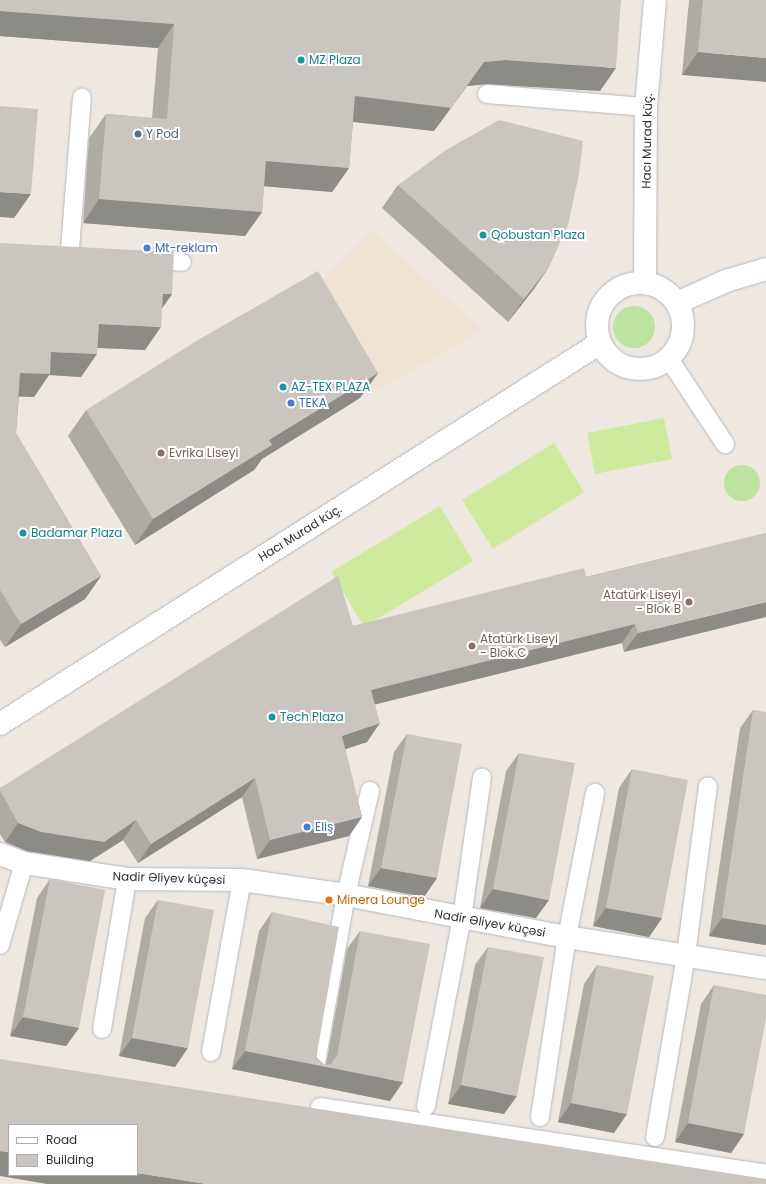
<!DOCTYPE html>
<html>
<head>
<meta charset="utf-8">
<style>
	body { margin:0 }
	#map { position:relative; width:766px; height:1184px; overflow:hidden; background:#eee8e1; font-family:Poppins,sans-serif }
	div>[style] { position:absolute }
	.education>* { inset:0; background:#efe3d1 }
	.green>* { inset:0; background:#bce39f }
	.round { border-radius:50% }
	.pitch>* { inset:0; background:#cfea9c }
	.roads { filter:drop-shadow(0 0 1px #b4b8c0) drop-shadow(0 0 1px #b4b8c0) }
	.service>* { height:18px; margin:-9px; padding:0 9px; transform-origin:9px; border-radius:9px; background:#fff }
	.minor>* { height:22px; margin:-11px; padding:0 11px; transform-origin:11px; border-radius:11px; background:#fff }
	.tertiary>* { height:22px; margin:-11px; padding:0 11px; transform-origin:11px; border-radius:11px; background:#fff }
	.tertiary>.ring { margin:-11px; padding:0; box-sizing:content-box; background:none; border:22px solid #fff; border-radius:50% }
	.wall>* { inset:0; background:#aeaaa4 }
	.shaded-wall>* { inset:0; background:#8d8b86 }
	.building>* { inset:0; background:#cac6bf }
	.dots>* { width:11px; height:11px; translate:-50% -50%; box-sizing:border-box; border:2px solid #fff; border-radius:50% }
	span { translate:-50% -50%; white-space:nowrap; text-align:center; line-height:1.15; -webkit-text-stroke:4px #fff; paint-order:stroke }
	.culture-label { font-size:12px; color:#0d838f }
	.left { translate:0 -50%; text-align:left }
	.service-label { font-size:12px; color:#4e5e75 }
	.street-label { font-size:12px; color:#2e2e2e }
	.shop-label { font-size:12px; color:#366cbe }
	.education-label { font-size:12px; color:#785e54 }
	.right { translate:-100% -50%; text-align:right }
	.food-label { font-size:12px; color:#c56008 }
	.legend { position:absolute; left:8px; top:1124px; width:130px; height:52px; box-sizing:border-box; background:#fff; border:1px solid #ababab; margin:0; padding:5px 7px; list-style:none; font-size:12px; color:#2e2e2e }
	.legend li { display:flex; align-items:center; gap:8px; height:20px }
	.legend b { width:20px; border:1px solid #ababab }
</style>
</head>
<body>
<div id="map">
	<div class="education">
		<div style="clip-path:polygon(372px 231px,483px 330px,367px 396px,307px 295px)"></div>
	</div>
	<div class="green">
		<div class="round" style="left:613px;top:306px;width:42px;height:42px"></div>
		<div class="round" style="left:724px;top:465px;width:36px;height:36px"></div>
	</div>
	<div class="pitch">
		<div style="clip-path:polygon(664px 418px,672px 459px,595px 474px,587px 433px)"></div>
		<div style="clip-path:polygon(554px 443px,584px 492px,493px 549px,462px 500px)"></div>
		<div style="clip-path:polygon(440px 506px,473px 561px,364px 627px,331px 572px)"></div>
	</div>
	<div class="roads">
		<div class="service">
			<div style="left:487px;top:94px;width:160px;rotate:4.7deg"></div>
			<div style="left:70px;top:249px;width:152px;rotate:-85.5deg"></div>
			<div style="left:149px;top:258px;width:33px;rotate:7deg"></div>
			<div style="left:669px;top:359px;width:102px;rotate:56.6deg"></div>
			<div style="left:0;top:945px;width:85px;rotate:-73.7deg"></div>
			<div style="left:102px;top:1029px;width:152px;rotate:-80.5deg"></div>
			<div style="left:211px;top:1052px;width:175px;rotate:-79.8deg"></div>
			<div style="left:314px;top:1073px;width:181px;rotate:-79.8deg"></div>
			<div style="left:346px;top:895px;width:107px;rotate:-77deg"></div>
			<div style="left:426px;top:1106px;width:191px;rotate:-79.2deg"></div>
			<div style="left:462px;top:918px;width:142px;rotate:-81.9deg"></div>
			<div style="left:320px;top:1107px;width:451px;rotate:8.5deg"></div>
			<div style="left:540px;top:1117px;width:182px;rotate:-81.5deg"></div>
			<div style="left:567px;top:937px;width:147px;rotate:-79deg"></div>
			<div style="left:655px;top:1137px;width:185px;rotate:-80.3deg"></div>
			<div style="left:686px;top:955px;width:170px;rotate:-82.6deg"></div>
		</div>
		<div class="minor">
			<div style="left:0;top:854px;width:26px;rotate:21deg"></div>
			<div style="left:24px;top:863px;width:104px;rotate:8.8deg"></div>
			<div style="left:127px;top:879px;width:115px;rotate:0.5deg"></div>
			<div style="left:242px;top:880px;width:105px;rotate:8.2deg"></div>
			<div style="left:346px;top:895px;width:225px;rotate:10.8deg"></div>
			<div style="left:567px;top:937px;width:201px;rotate:8.9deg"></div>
		</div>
		<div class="tertiary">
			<div class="ring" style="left:597px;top:283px;width:64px;height:64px"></div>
			<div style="left:645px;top:283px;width:176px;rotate:-89.7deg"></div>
			<div style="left:646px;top:107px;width:107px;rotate:-85.2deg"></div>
			<div style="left:677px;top:303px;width:54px;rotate:-24.2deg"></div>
			<div style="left:726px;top:281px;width:42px;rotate:-16.7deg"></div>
			<div style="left:0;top:724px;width:711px;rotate:-32.42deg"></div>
		</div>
	</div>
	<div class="wall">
		<div style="clip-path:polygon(0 0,621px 0,600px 91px,488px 84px,467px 86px,434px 131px,353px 122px,349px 168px,332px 192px,264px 186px,262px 212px,245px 236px,83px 223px,89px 138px,106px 114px,152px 118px,158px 48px,0 36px)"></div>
		<div style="clip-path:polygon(689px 0,766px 0,682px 75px)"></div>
		<div style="clip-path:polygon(398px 185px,549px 267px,533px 290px,508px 322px,382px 208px)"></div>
		<div style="clip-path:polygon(0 243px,172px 294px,162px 308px,145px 350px,97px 348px,81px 377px,49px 375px,34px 397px,19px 396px,16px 433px,101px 576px,85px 599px,5px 647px,0 640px)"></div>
		<div style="clip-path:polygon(378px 373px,360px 398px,262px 459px,254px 470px,135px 545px,68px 436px,86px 410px)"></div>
		<div style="clip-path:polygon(766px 533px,624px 652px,622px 643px,375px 704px,367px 742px,345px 749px,362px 817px,349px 836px,257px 859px,242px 797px,138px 863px,123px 840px,90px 861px,27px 851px,5px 842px,0 834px,0 788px,353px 626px,586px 577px)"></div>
		<div style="clip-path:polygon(753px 710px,765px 945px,709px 936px,740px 728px)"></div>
		<div style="clip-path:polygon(407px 734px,437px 878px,424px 897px,368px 886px,394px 752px)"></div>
		<div style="clip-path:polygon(519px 753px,536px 918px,480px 908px,506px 771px)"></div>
		<div style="clip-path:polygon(632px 769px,662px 918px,649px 937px,593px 926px,619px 788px)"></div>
		<div style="clip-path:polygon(50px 879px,79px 1028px,66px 1046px,10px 1036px,37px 898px)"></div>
		<div style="clip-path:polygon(158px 900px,175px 1067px,119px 1056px,145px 918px)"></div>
		<div style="clip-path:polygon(272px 912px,317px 1053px,317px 1058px,325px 1065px,326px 1065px,347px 949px,360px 931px,390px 1101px,232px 1069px,259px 931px)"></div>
		<div style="clip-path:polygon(488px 947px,504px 1114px,448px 1104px,475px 965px)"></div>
		<div style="clip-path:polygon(597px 965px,614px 1133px,558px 1122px,584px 984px)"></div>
		<div style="clip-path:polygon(714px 985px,744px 1134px,731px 1153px,675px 1142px,701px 1004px)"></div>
	</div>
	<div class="shaded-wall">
		<div style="clip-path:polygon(0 11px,174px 24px,158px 48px,0 36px)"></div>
		<div style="clip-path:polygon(698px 52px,766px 58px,766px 82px,682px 75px)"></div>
		<div style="clip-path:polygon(505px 60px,616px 68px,600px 91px,488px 84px,467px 86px,434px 131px,338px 120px,355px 96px,484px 62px)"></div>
		<div style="clip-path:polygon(266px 161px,349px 168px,332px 192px,250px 185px)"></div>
		<div style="clip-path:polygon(0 192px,31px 194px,14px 218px,0 217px)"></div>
		<div style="clip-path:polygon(99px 199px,262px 212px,245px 236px,83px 223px)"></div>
		<div style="clip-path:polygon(549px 267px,533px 290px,508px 322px,524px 299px)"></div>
		<div style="clip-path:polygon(163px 294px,172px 294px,156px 317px)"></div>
		<div style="clip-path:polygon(99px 324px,161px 327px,145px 350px,83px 347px)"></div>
		<div style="clip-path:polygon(51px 352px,97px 354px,81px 377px,49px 375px,34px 397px,4px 396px,20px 373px)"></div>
		<div style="clip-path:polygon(378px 373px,360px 398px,262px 459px,254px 470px,135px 545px,153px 519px,269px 440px)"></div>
		<div style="clip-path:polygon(101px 576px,85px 599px,5px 647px,21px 624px)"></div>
		<div style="clip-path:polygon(766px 602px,766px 617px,624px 652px,638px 633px)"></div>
		<div style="clip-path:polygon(635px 624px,622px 643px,357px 709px,371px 690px)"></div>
		<div style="clip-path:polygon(380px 723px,367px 742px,328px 755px,342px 736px)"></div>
		<div style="clip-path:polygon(255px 778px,242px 797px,138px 863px,151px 844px)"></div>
		<div style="clip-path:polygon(362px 817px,349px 836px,257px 859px,270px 840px)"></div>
		<div style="clip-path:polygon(136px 820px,123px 840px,90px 861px,27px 851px,5px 842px,18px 823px)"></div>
		<div style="clip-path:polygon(381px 868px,437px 878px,424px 897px,368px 886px)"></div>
		<div style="clip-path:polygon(493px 889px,549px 900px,536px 918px,480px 908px)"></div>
		<div style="clip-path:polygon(606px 908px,662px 918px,649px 937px,593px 926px)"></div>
		<div style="clip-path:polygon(722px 918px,766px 925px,766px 944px,765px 945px,709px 936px)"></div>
		<div style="clip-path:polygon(23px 1017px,79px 1028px,66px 1046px,10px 1036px)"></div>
		<div style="clip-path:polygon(132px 1038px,188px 1048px,175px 1067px,119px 1056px)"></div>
		<div style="clip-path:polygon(245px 1051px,403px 1082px,390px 1101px,232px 1069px)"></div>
		<div style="clip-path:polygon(461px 1085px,517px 1096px,504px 1114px,448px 1104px)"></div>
		<div style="clip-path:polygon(571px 1103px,627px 1114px,614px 1133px,558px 1122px)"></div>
		<div style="clip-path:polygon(688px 1123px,744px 1134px,731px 1153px,675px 1142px)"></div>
		<div style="clip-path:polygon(0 1151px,9px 1152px,9px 1175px,137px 1175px,137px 1173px,207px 1184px,47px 1184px,0 1176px)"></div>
	</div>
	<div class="building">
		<div style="clip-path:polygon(0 0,621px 0,616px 68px,505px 60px,484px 62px,451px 108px,355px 96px,349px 168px,266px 161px,262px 212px,99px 199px,106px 114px,167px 119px,174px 24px,0 11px)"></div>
		<div style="clip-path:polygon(703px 0,766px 0,766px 58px,698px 52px)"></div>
		<div style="clip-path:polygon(0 106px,38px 109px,31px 194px,0 192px)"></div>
		<div style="clip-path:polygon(499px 120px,583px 141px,579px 174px,568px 225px,549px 267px,524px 299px,398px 185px,446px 150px)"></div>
		<div style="clip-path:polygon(0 243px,174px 252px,172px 294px,163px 294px,161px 327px,99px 324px,97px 354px,51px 352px,50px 374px,20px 373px,16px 433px,101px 576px,21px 624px,0 590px)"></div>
		<div style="clip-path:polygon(318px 271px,378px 373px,269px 440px,272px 445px,153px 519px,86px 410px,198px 340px)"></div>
		<div style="clip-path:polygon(766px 533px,766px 602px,638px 633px,635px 624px,371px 690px,380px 723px,342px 736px,362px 817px,270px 840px,255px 778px,151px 844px,136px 820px,104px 842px,41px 832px,18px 823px,0 790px,0 788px,338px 576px,353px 626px,584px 568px,586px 577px)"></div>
		<div style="clip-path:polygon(753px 710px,766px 712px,766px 925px,722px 918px)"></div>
		<div style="clip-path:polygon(407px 734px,462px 744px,437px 878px,381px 868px)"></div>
		<div style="clip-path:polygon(519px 753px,575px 763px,549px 900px,493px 889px)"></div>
		<div style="clip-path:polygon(632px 769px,688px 780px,662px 918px,606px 908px)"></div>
		<div style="clip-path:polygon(50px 879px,105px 890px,79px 1028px,23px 1017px)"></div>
		<div style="clip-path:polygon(158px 900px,214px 910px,188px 1048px,132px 1038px)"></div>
		<div style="clip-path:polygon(272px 912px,339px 927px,317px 1053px,317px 1058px,325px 1065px,331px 1064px,337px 1056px,360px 931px,430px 944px,403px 1082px,245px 1051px)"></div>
		<div style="clip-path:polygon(488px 947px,544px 957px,517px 1096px,461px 1085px)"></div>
		<div style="clip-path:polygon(597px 965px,654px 976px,627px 1114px,571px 1103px)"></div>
		<div style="clip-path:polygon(714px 985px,766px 995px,766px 1018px,744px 1134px,688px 1123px)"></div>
		<div style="clip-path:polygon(0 1059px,766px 1179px,766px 1184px,207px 1184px,137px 1173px,137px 1125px,9px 1125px,9px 1152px,0 1151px)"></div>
	</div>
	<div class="dots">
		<div style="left:301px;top:60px;background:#0f9aa8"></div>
		<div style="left:138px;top:134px;background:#5c6f8a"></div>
		<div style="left:483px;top:235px;background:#0f9aa8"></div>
		<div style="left:147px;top:248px;background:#3f7fe0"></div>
		<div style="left:283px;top:387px;background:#0f9aa8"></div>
		<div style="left:291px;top:403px;background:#3f7fe0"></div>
		<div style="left:161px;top:453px;background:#8d6e63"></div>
		<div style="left:23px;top:533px;background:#0f9aa8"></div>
		<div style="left:689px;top:602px;background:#8d6e63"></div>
		<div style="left:472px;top:646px;background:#8d6e63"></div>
		<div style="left:272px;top:717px;background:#0f9aa8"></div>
		<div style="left:307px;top:827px;background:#3f7fe0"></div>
		<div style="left:329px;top:900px;background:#e8710a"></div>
	</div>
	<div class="culture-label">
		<span class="left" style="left:309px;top:60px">MZ Plaza</span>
		<span class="left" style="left:491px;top:235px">Qobustan Plaza</span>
		<span class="left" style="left:291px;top:387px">AZ-TEX PLAZA</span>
		<span class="left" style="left:31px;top:533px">Badamar Plaza</span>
		<span class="left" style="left:280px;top:717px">Tech Plaza</span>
	</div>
	<div class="service-label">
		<span class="left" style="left:146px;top:134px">Y Pod</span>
	</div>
	<div class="street-label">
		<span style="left:647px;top:141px;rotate:-89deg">Hacı Murad küç.</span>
		<span style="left:300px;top:533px;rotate:-32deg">Hacı Murad küç.</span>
		<span style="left:169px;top:878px;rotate:2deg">Nadir Əliyev küçəsi</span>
		<span style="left:490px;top:923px;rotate:10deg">Nadir Əliyev küçəsi</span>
	</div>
	<div class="shop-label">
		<span class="left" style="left:155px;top:248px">Mt-reklam</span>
		<span class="left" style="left:299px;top:403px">TEKA</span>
		<span class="left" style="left:315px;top:827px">Eliş</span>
	</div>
	<div class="education-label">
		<span class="left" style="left:169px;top:453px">Evrika Liseyi</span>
		<span class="right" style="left:681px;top:602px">Atatürk Liseyi<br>- Blok B</span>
		<span class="left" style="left:480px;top:646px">Atatürk Liseyi<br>- Blok C</span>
	</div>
	<div class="food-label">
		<span class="left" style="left:337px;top:900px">Minera Lounge</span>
	</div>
	<ul class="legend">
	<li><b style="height:5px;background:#fff"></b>Road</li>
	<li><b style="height:11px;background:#cac6bf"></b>Building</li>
	</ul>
</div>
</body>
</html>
